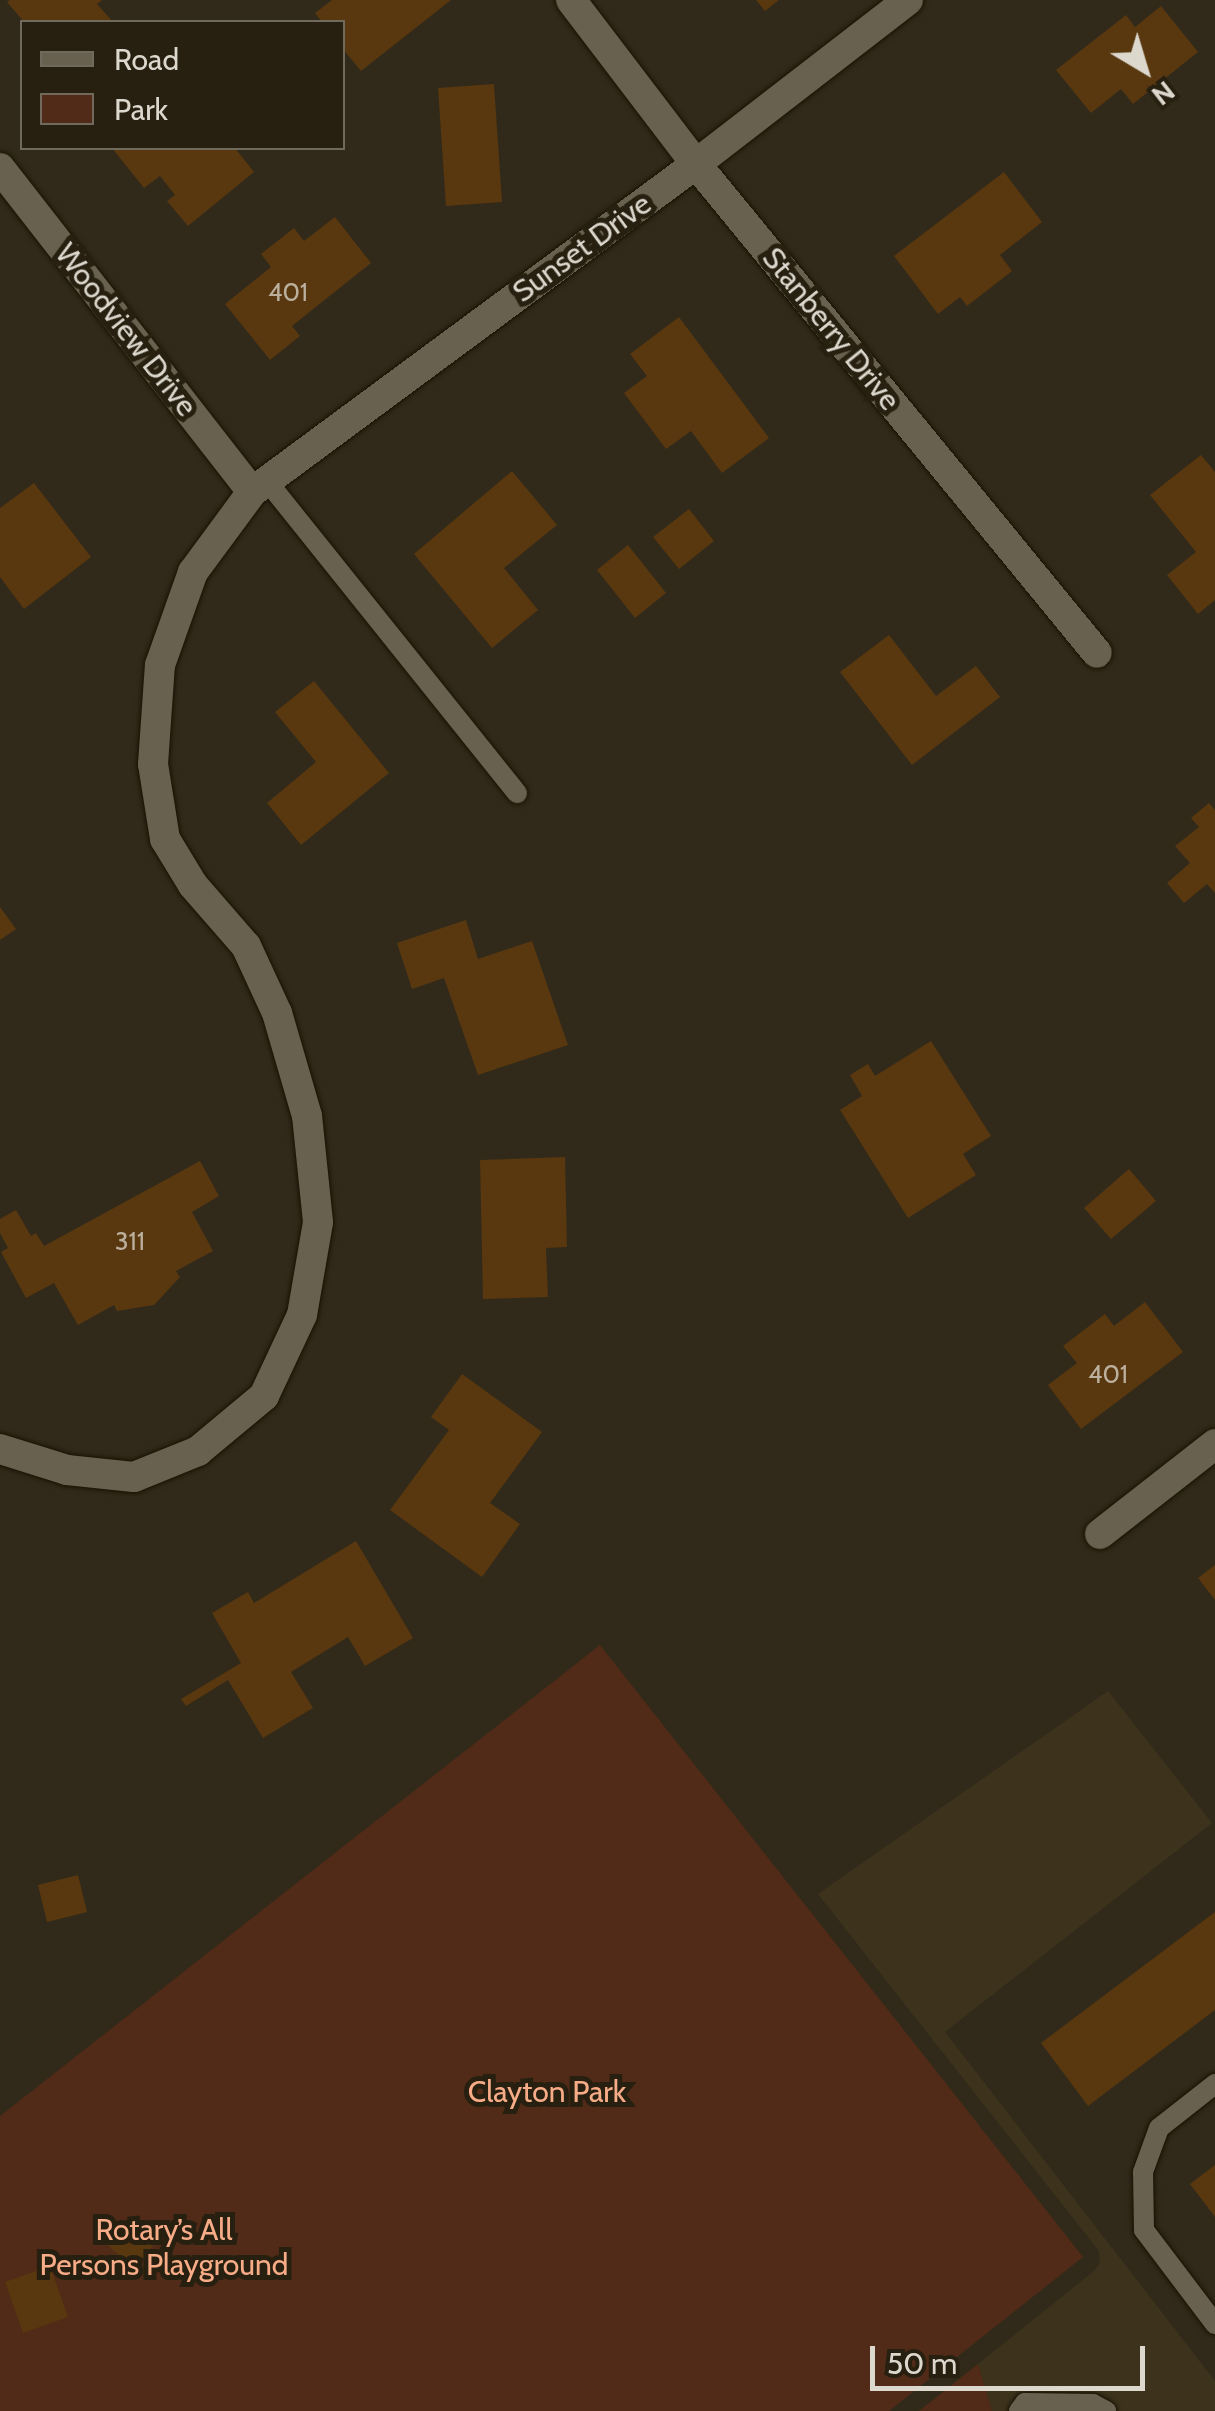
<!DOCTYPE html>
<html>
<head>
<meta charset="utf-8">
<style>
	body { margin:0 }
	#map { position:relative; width:1215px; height:2411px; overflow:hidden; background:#312a1a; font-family:Cabin,sans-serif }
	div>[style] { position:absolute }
	.built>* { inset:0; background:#3d331c }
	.green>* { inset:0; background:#512b17 }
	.building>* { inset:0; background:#59370f }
	.roads { filter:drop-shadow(0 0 2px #191204) drop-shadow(0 0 2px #191204) }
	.lane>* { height:20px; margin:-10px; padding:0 10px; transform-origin:10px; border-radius:10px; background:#69614f }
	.street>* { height:30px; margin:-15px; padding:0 15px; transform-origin:15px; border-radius:15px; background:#69614f }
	span { translate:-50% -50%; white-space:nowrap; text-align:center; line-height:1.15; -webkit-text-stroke:10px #272010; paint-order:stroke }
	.number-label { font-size:25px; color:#bbb09e }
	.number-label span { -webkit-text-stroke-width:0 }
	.street-label { font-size:30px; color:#dcd8ce }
	.park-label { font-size:30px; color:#f7ac87 }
	.legend { position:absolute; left:20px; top:20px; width:325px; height:130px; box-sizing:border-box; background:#272010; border:2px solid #6f6a5c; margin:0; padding:12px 18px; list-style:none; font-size:30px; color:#dcd8ce }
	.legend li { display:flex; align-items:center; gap:20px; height:50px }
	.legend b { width:50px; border:2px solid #6f6a5c }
	.north { position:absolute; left:1095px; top:20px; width:100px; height:100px; -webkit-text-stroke:8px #272010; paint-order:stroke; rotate:142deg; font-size:28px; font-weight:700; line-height:40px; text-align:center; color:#dcd8ce }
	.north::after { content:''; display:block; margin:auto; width:35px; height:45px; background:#dcd8ce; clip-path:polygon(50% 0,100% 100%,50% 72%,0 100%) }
	.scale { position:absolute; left:870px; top:2346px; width:275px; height:45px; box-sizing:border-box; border:5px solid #dcd8ce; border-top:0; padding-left:12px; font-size:30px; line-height:35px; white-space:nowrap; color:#dcd8ce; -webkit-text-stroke:8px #272010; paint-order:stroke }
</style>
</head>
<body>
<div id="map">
	<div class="built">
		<div style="clip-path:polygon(1108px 1691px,1212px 1823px,945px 2032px,1215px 2381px,1215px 2411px,992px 2411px,978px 2364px,1094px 2271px,1100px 2263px,1099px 2251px,818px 1894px)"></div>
	</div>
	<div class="green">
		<div style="clip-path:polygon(600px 1645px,1083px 2257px,889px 2411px,0 2411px,0 2116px)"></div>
		<div style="clip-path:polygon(978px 2364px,992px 2411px,919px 2411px)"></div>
	</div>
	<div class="building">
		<div style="clip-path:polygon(10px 0,102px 0,97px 4px,113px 22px,24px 22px,7px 2px)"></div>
		<div style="clip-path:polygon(332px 0,451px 0,361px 71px,342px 48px,342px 22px,322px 22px,315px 13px)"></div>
		<div style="clip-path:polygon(756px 0,779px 0,765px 11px)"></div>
		<div style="clip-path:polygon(1161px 6px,1198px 52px,1133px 104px,1121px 89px,1091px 113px,1056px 70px,1126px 15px,1135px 27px)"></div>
		<div style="clip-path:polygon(494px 84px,502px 202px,446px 206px,438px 88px)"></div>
		<div style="clip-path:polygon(112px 148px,235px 148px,254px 172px,188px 226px,167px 201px,175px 195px,160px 176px,144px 188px)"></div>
		<div style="clip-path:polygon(1004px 172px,1042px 222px,1000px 255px,1012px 271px,967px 306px,960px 297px,938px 314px,894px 256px)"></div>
		<div style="clip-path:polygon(335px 217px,371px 263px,292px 326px,300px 336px,270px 360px,225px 304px,271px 267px,261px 254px,294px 228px,304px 241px)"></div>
		<div style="clip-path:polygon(679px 317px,769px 438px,722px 473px,691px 431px,666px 449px,624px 393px,647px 376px,630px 354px)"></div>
		<div style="clip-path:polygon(1201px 455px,1215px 472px,1215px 600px,1198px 614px,1167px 575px,1196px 552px,1150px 495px)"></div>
		<div style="clip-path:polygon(512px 471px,557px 525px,504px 568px,538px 610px,492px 648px,414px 554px)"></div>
		<div style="clip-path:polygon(34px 483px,91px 557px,24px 609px,0 577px,0 508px)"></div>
		<div style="clip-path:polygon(689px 509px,714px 541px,679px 569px,653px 537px)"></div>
		<div style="clip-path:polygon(628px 545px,666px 593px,635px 618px,597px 570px)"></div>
		<div style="clip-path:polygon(889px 635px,936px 696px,976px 666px,1000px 697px,912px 765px,840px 672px)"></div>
		<div style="clip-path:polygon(314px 681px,389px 773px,301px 845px,267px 803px,316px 762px,275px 712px)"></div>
		<div style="clip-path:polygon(1209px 803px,1215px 810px,1215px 893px,1207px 884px,1184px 903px,1167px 883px,1190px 863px,1175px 846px,1199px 827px,1191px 818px)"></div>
		<div style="clip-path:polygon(0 907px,16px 929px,0 940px)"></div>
		<div style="clip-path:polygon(466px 920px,478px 959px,532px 941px,568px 1045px,478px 1075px,444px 978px,412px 989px,397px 943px)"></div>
		<div style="clip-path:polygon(931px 1041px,991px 1136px,963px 1154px,976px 1175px,908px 1218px,840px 1110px,862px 1096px,850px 1075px,868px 1064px,875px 1076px)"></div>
		<div style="clip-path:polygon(565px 1157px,567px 1247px,546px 1248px,548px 1297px,483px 1299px,480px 1160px)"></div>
		<div style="clip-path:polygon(200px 1161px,219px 1196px,192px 1212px,213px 1251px,176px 1271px,180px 1277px,154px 1305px,117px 1311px,114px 1305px,78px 1325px,54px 1283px,26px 1298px,1px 1252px,8px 1248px,0 1233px,0 1219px,16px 1210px,31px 1236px,36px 1233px,44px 1246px)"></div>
		<div style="clip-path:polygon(1129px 1169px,1156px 1201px,1111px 1239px,1084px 1208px)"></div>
		<div style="clip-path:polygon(1145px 1302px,1183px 1352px,1081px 1429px,1048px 1385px,1077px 1363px,1063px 1346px,1105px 1314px,1114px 1326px)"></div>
		<div style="clip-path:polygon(462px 1374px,542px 1432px,490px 1503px,520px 1524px,482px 1577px,390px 1510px,449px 1430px,431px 1417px)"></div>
		<div style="clip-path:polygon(356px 1541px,413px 1638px,365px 1666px,348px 1637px,291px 1672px,313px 1708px,263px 1738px,228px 1680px,186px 1706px,181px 1699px,241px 1663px,212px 1613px,248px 1592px,254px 1603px)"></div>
		<div style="clip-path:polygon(1215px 1565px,1215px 1600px,1198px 1578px)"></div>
		<div style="clip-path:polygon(78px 1875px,87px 1912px,47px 1922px,38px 1885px)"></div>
		<div style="clip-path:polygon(1215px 1912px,1215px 2010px,1088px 2106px,1041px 2043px)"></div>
		<div style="clip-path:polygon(1215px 2165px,1215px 2217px,1190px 2184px)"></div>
		<div style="clip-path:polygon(130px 2217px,157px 2241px,134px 2268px,106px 2244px)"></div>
		<div style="clip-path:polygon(50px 2266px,68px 2317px,23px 2333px,5px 2282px)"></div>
	</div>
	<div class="roads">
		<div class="lane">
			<div style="left:267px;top:481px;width:400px;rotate:51.3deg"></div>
			<div style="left:1215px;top:2084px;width:71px;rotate:141.8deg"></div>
			<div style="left:1159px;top:2128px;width:47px;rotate:110deg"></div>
			<div style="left:1143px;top:2172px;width:58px;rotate:89deg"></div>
			<div style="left:1144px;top:2230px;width:118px;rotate:52.9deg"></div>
			<div style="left:1019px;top:2411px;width:10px;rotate:-53deg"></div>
			<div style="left:1025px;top:2403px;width:68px;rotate:0.8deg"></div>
			<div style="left:1093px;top:2404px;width:15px;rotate:28deg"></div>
		</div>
		<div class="street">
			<div style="left:571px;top:0;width:206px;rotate:52.7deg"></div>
			<div style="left:696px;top:164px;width:632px;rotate:50.65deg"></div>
			<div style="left:0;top:168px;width:410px;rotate:52.1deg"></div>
			<div style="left:0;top:1449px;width:70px;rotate:17.4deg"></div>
			<div style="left:67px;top:1470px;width:67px;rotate:6deg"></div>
			<div style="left:134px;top:1477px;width:69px;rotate:-22.1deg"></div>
			<div style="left:198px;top:1451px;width:86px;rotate:-39.8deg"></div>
			<div style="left:264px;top:1396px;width:89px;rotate:-64.9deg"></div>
			<div style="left:302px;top:1315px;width:94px;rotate:-80.2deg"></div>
			<div style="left:318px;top:1222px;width:107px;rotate:-95.9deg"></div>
			<div style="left:307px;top:1116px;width:107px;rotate:-106.2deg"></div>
			<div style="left:277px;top:1013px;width:74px;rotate:-114.8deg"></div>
			<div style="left:246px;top:946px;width:81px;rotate:-131deg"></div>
			<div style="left:193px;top:885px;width:54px;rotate:-121.3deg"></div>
			<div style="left:165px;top:839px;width:76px;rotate:-99.1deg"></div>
			<div style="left:153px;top:764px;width:99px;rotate:-86deg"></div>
			<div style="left:160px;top:665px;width:99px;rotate:-70.5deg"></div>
			<div style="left:193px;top:572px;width:99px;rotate:-53.6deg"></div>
			<div style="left:252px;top:492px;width:552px;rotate:-36.45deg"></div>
			<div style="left:696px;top:164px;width:268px;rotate:-37.7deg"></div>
			<div style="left:1100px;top:1534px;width:146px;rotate:-38deg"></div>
		</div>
	</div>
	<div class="number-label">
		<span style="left:288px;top:292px">401</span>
		<span style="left:130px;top:1241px">311</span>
		<span style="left:1108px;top:1374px">401</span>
	</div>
	<div class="street-label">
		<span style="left:582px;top:248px;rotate:-36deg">Sunset Drive</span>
		<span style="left:831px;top:329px;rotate:51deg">Stanberry Drive</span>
		<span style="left:126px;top:330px;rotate:52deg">Woodview Drive</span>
	</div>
	<div class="park-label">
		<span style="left:547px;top:2092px">Clayton Park</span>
		<span style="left:164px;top:2247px">Rotary’s All<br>Persons Playground</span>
	</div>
	<ul class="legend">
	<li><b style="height:12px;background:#69614f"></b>Road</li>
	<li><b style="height:28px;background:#512b17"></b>Park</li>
	</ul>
	<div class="north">N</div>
	<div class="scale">50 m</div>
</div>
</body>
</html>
